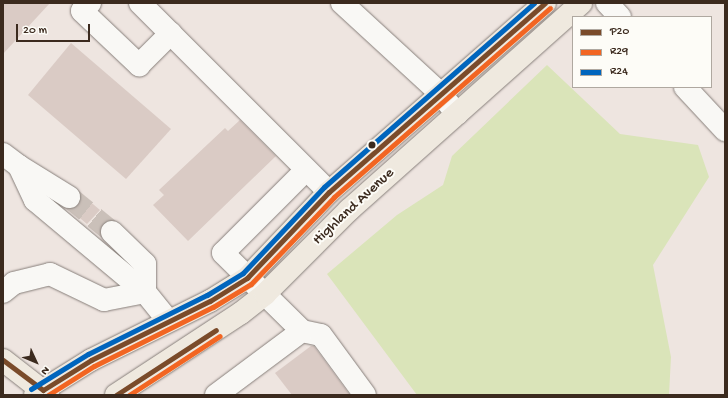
<!DOCTYPE html>
<html>
<head>
<meta charset="utf-8">
<style>
	body { margin:0 }
	#map { position:relative; width:728px; height:398px; overflow:hidden; background:#eee5e0; font-family:"Gochi Hand",sans-serif }
	div>[style] { position:absolute }
	.green>* { inset:0; background:#dae4b9 }
	.building>* { inset:0; background:#dacbc5 }
	.minor-tunnel>* { height:22px; margin-top:-11px; transform-origin:0; background:repeating-linear-gradient(90deg,#cac0b9 0 22px,transparent 0 33px) }
	.roads { filter:drop-shadow(0 0 1px #877f7a) drop-shadow(0 0 1px #877f7a) }
	.minor>* { height:22px; margin:-11px; padding:0 11px; transform-origin:11px; border-radius:11px; background:#f9f8f5 }
	.major>* { height:22px; margin:-11px; padding:0 11px; transform-origin:11px; border-radius:11px; background:#efe9df }
	.bus-1>* { height:5px; margin:-2.5px; padding:0 2.5px; transform-origin:2.5px; border-radius:2.5px; background:#7a4b2a }
	.bus-2>* { height:5px; margin:-2.5px; padding:0 2.5px; transform-origin:2.5px; border-radius:2.5px; background:#f26522 }
	.bus-3>* { height:5px; margin:-2.5px; padding:0 2.5px; transform-origin:2.5px; border-radius:2.5px; background:#0065bd }
	.dots>* { width:11px; height:11px; translate:-50% -50%; box-sizing:border-box; border:2px solid #fdfcf7; border-radius:50% }
	span { translate:-50% -50%; white-space:nowrap; text-align:center; line-height:1.15; -webkit-text-stroke:4px #fdfcf7; paint-order:stroke }
	.street-label { font-size:15px; color:#3b2a1e }
	.frame { position:absolute; inset:0; border:4px solid #3b2a1e; pointer-events:none }
	.legend { position:absolute; left:572px; top:16px; width:140px; height:72px; box-sizing:border-box; background:#fdfcf7; border:1px solid #afa8a0; margin:0; padding:5px 7px; list-style:none; font-size:12px; color:#3b2a1e }
	.legend li { display:flex; align-items:center; gap:8px; height:20px }
	.legend b { width:20px; border:1px solid #afa8a0 }
	.north { position:absolute; left:16px; top:342px; width:40px; height:40px; -webkit-text-stroke:3px #fdfcf7; paint-order:stroke; rotate:134deg; font-size:11px; font-weight:700; line-height:16px; text-align:center; color:#3b2a1e }
	.north::after { content:''; display:block; margin:auto; width:14px; height:18px; background:#3b2a1e; clip-path:polygon(50% 0,100% 100%,50% 72%,0 100%) }
	.scale { position:absolute; left:16px; top:24px; width:74px; height:18px; box-sizing:border-box; border:2px solid #3b2a1e; border-top:0; padding-left:5px; font-size:12px; line-height:14px; white-space:nowrap; color:#3b2a1e; -webkit-text-stroke:3px #fdfcf7; paint-order:stroke }
</style>
</head>
<body>
<div id="map">
	<div class="green">
		<div style="clip-path:polygon(547px 65px,620px 134px,698px 145px,709px 177px,653px 265px,671px 357px,669px 395px,417px 395px,327px 274px,397px 215px,443px 185px,452px 156px)"></div>
	</div>
	<div class="building">
		<div style="clip-path:polygon(3px 3px,50px 3px,3px 54px)"></div>
		<div style="clip-path:polygon(71px 43px,171px 129px,126px 179px,28px 95px)"></div>
		<div style="clip-path:polygon(240px 120px,276px 156px,188px 241px,153px 205px,164px 195px,159px 190px,225px 128px,228px 131px)"></div>
		<div style="clip-path:polygon(81px 194px,100px 210px,87px 224px,69px 209px,79px 204px)"></div>
		<div style="clip-path:polygon(311px 346px,314px 346px,350px 395px,292px 395px,275px 373px)"></div>
	</div>
	<div class="minor-tunnel">
		<div style="left:69px;top:197px;width:55px;rotate:39.1deg"></div>
	</div>
	<div class="roads">
		<div class="minor">
			<div style="left:90px;top:3px;width:11px;rotate:135deg"></div>
			<div style="left:82px;top:11px;width:79px;rotate:43.5deg"></div>
			<div style="left:139px;top:65px;width:45px;rotate:-45deg"></div>
			<div style="left:140px;top:3px;width:267px;rotate:45deg"></div>
			<div style="left:342px;top:3px;width:133px;rotate:42.6deg"></div>
			<div style="left:440px;top:93px;width:27px;rotate:51deg"></div>
			<div style="left:607px;top:3px;width:19px;rotate:47deg"></div>
			<div style="left:685px;top:87px;width:59px;rotate:47.1deg"></div>
			<div style="left:3px;top:154px;width:20px;rotate:37deg"></div>
			<div style="left:19px;top:166px;width:38px;rotate:65deg"></div>
			<div style="left:35px;top:200px;width:143px;rotate:39.9deg"></div>
			<div style="left:145px;top:292px;width:36px;rotate:51deg"></div>
			<div style="left:19px;top:166px;width:59px;rotate:31.8deg"></div>
			<div style="left:306px;top:170px;width:117px;rotate:135deg"></div>
			<div style="left:223px;top:253px;width:111px;rotate:44.6deg"></div>
			<div style="left:302px;top:331px;width:19px;rotate:12deg"></div>
			<div style="left:321px;top:335px;width:74px;rotate:53.7deg"></div>
			<div style="left:3px;top:292px;width:14px;rotate:-39deg"></div>
			<div style="left:14px;top:283px;width:37px;rotate:-14deg"></div>
			<div style="left:50px;top:274px;width:60px;rotate:25.7deg"></div>
			<div style="left:104px;top:300px;width:42px;rotate:-11deg"></div>
			<div style="left:145px;top:292px;width:28px;rotate:-90deg"></div>
			<div style="left:145px;top:264px;width:46px;rotate:-135.9deg"></div>
			<div style="left:216px;top:395px;width:107px;rotate:-36.7deg"></div>
		</div>
		<div class="major">
			<div style="left:3px;top:360px;width:57px;rotate:37.9deg"></div>
			<div style="left:35px;top:395px;width:66px;rotate:-32deg"></div>
			<div style="left:91px;top:360px;width:133px;rotate:-26.4deg"></div>
			<div style="left:210px;top:301px;width:44px;rotate:-31.9deg"></div>
			<div style="left:247px;top:278px;width:119px;rotate:-46.4deg"></div>
			<div style="left:329px;top:192px;width:287px;rotate:-41.2deg"></div>
			<div style="left:116px;top:395px;width:149px;rotate:-33.3deg"></div>
			<div style="left:241px;top:313px;width:31px;rotate:-38deg"></div>
			<div style="left:265px;top:294px;width:119px;rotate:-45deg"></div>
			<div style="left:349px;top:210px;width:311px;rotate:-41.7deg"></div>
		</div>
	</div>
	<div class="bus-1">
		<div style="left:3px;top:360px;width:50px;rotate:36.9deg"></div>
		<div style="left:43px;top:390px;width:57px;rotate:-32deg"></div>
		<div style="left:91px;top:360px;width:133px;rotate:-26.4deg"></div>
		<div style="left:210px;top:301px;width:44px;rotate:-31.9deg"></div>
		<div style="left:247px;top:278px;width:119px;rotate:-46.4deg"></div>
		<div style="left:329px;top:192px;width:287px;rotate:-41.2deg"></div>
		<div style="left:116px;top:395px;width:119px;rotate:-33deg"></div>
	</div>
	<div class="bus-2">
		<div style="left:48px;top:395px;width:54px;rotate:-32.2deg"></div>
		<div style="left:94px;top:366px;width:133px;rotate:-26.4deg"></div>
		<div style="left:213px;top:307px;width:44px;rotate:-31.2deg"></div>
		<div style="left:251px;top:284px;width:120px;rotate:-46.3deg"></div>
		<div style="left:334px;top:197px;width:287px;rotate:-41.2deg"></div>
		<div style="left:129px;top:395px;width:108px;rotate:-33deg"></div>
	</div>
	<div class="bus-3">
		<div style="left:31px;top:389px;width:67px;rotate:-31.6deg"></div>
		<div style="left:88px;top:354px;width:133px;rotate:-26.4deg"></div>
		<div style="left:207px;top:295px;width:42px;rotate:-31.4deg"></div>
		<div style="left:243px;top:273px;width:118px;rotate:-46.7deg"></div>
		<div style="left:324px;top:187px;width:279px;rotate:-41.2deg"></div>
	</div>
	<div class="dots">
		<div style="left:372px;top:145px;background:#3b2a1e"></div>
	</div>
	<div class="street-label">
		<span style="left:354px;top:207px;rotate:-43deg">Highland Avenue</span>
	</div>
	<div class="frame"></div>
	<ul class="legend">
	<li><b style="height:5px;background:#7a4b2a"></b>P20</li>
	<li><b style="height:5px;background:#f26522"></b>R29</li>
	<li><b style="height:5px;background:#0065bd"></b>R24</li>
	</ul>
	<div class="north">N</div>
	<div class="scale">20 m</div>
</div>
</body>
</html>
